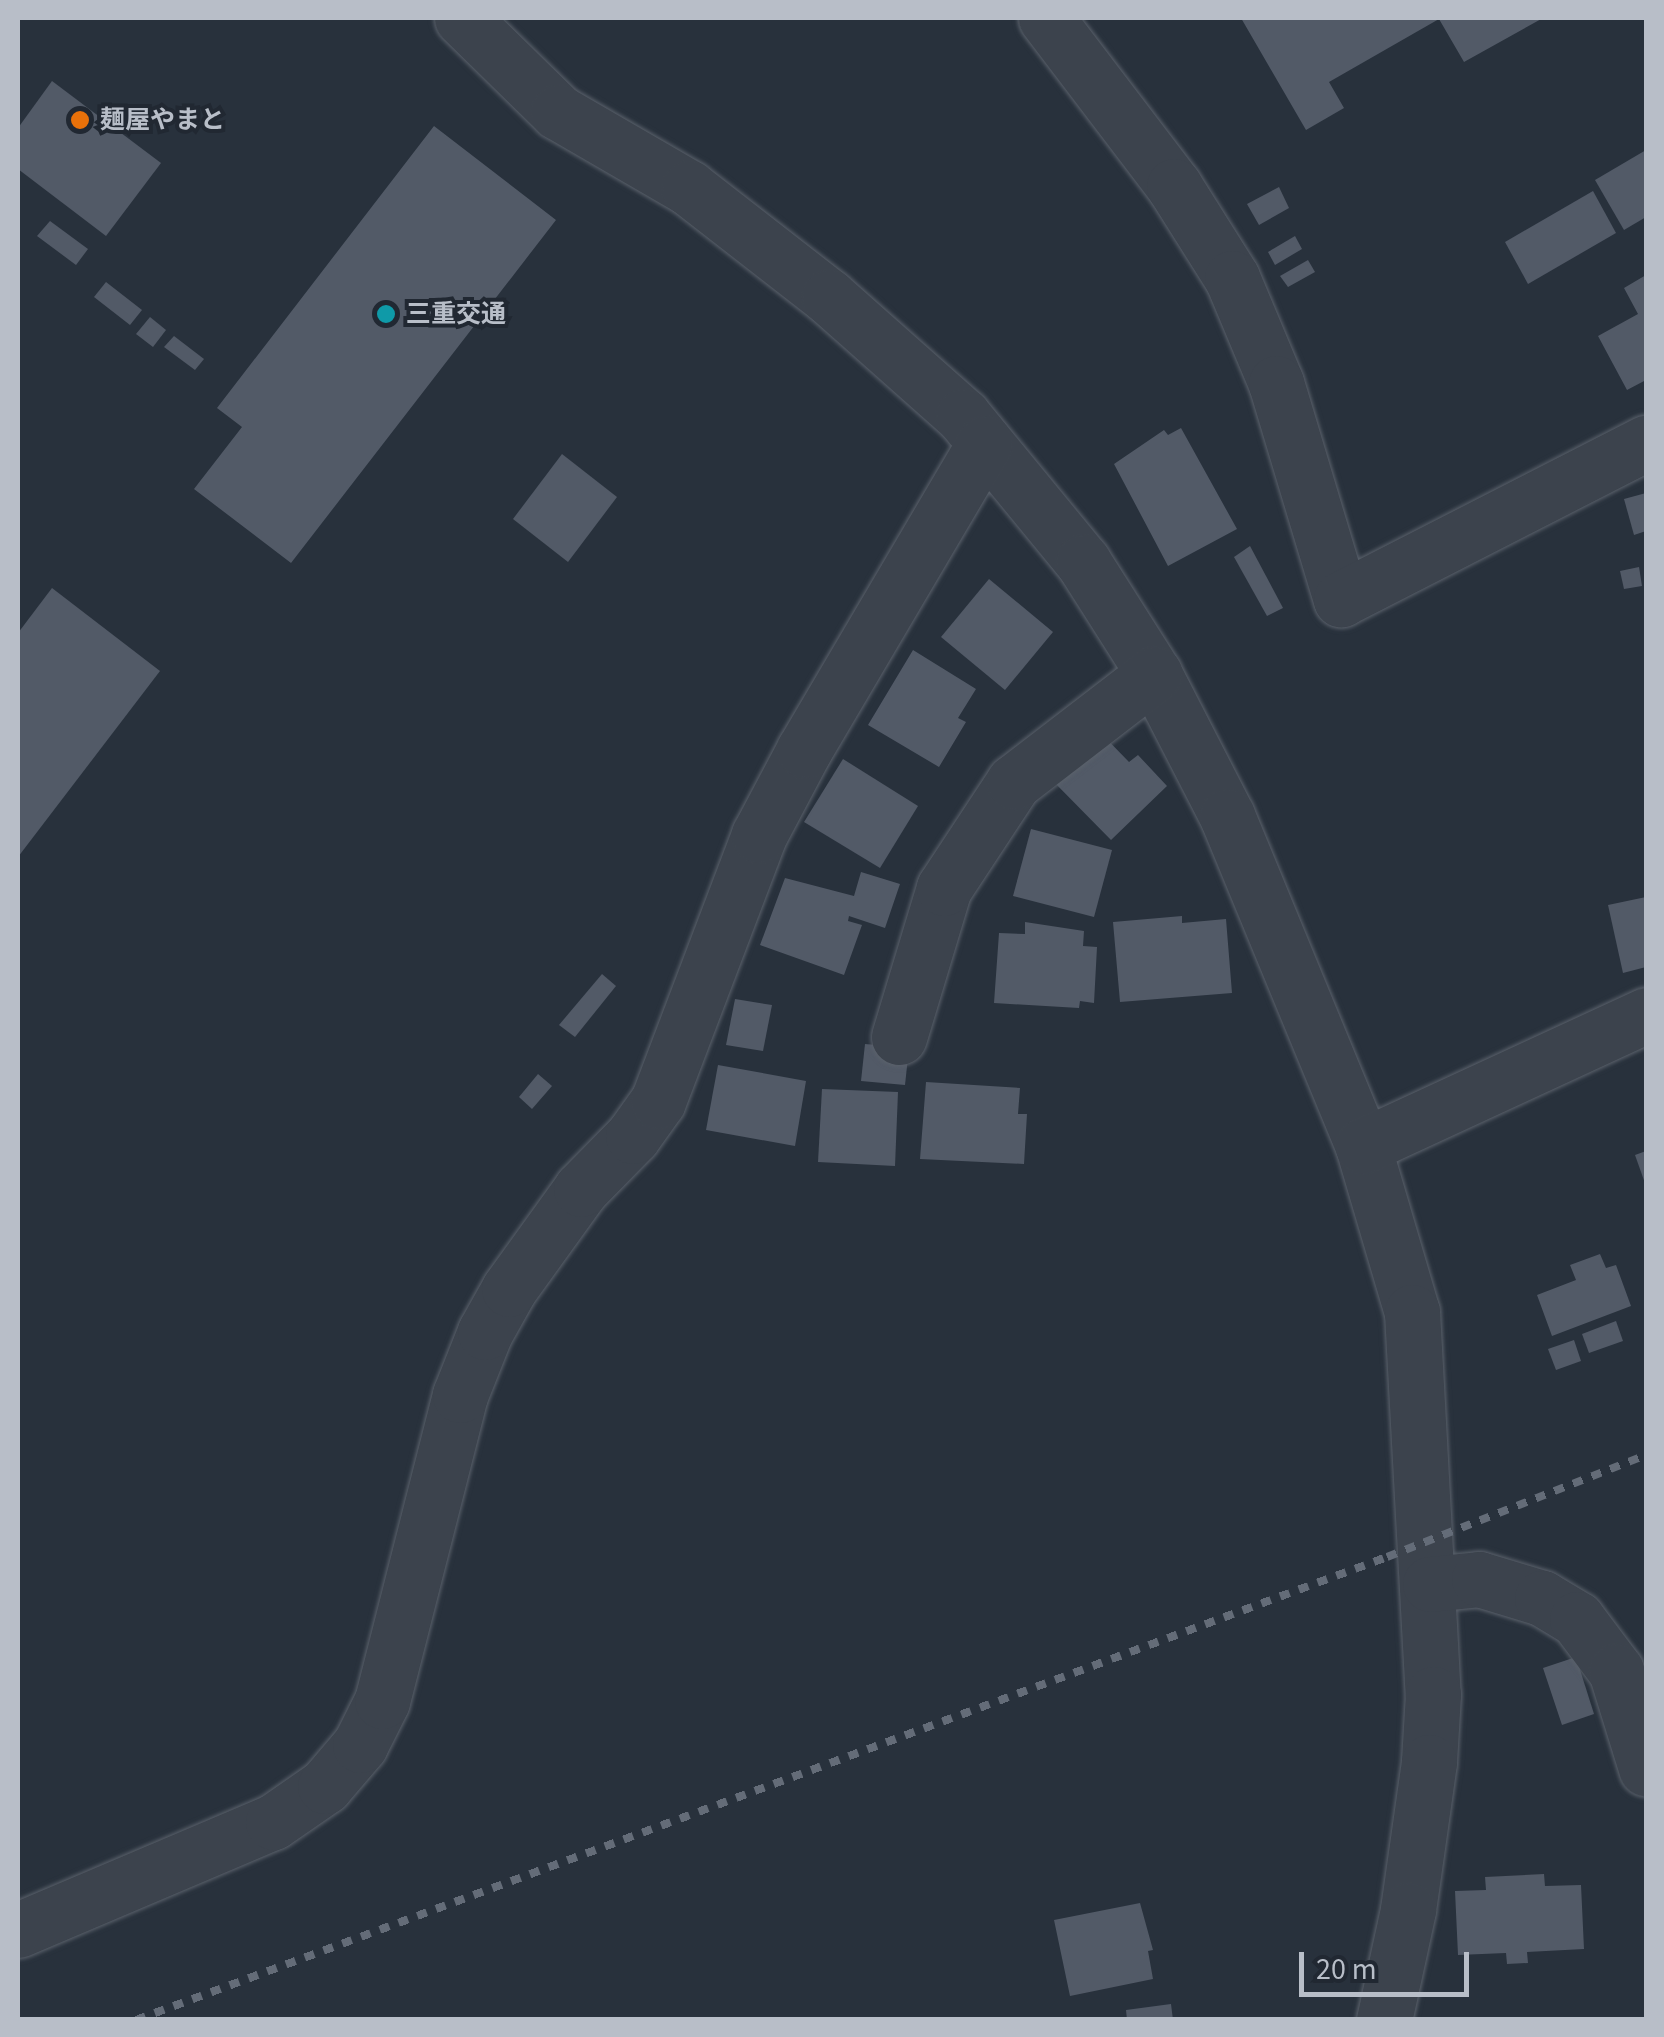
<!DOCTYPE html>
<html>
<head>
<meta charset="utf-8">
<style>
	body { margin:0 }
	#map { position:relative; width:1664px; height:2037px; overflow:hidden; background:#28313c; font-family:"Source Sans 3","Noto Sans JP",sans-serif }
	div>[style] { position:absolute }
	.building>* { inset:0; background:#525a67 }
	.roads { filter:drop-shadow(0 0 2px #5a616b) drop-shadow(0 0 2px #5a616b) }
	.minor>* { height:55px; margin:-27.5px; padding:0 27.5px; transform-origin:27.5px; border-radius:27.5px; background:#3c434d }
	.rail>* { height:8px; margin-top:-4px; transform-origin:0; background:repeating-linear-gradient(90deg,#646c78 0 10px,transparent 0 20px) }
	.dots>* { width:28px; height:28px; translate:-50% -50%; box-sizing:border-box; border:5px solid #212832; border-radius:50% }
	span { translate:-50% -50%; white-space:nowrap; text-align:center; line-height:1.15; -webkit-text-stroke:8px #212832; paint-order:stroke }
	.poi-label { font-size:25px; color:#b8bec8; font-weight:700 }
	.left { translate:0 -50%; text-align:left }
	.frame { position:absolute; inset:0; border:20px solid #b8bec8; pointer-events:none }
	.scale { position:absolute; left:1299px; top:1952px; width:170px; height:45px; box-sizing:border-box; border:5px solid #b8bec8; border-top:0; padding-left:12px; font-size:30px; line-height:35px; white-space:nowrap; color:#b8bec8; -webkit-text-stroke:8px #212832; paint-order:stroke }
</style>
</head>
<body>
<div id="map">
	<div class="building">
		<div style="clip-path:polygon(1241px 18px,1543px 18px,1464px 62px,1439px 19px,1329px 82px,1344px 108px,1306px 130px)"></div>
		<div style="clip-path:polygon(52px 81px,161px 163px,106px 236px,18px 169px,18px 128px)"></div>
		<div style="clip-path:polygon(434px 126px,556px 220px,291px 563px,194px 489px,242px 427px,217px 408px)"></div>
		<div style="clip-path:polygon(1646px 150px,1646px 217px,1624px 230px,1595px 180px)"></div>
		<div style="clip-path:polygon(1279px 187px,1289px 208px,1259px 225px,1247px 204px)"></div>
		<div style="clip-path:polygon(1593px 191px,1616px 233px,1528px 284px,1505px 242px)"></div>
		<div style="clip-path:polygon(50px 221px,88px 249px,76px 265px,37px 236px)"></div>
		<div style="clip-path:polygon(1295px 236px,1302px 249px,1275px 265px,1268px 252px)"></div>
		<div style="clip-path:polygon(1308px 260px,1315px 272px,1288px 287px,1280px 276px)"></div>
		<div style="clip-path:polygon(1646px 275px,1646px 380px,1627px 390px,1598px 336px,1638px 314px,1624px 288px)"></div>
		<div style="clip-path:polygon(106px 282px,142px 310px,130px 325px,94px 297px)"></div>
		<div style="clip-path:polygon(150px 317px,166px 330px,153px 347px,136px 334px)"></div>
		<div style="clip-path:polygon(174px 336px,204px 359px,195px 370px,164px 347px)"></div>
		<div style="clip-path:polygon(1181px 428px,1237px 529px,1168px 566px,1114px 464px,1164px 430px,1168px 435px)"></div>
		<div style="clip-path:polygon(562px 454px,617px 497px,568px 562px,513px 519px)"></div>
		<div style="clip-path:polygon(1646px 493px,1646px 531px,1634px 535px,1624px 499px)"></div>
		<div style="clip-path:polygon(1250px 546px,1283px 608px,1267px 616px,1234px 557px)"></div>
		<div style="clip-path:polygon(1639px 567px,1642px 586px,1624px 589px,1620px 571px)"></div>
		<div style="clip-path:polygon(989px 579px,1053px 632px,1005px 690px,941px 637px)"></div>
		<div style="clip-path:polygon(52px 588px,160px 671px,18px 857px,18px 633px)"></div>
		<div style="clip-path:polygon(913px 650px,976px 689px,958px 718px,966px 722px,939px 767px,868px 725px)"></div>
		<div style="clip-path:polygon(1094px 726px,1129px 762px,1138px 755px,1167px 786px,1111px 840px,1050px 778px)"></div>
		<div style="clip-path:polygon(843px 759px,918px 806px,880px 868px,804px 822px)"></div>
		<div style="clip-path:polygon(1031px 829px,1112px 850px,1094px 917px,1013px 896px)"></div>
		<div style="clip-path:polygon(861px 872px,900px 884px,885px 928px,849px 916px,848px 921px,862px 925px,844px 975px,760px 945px,785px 878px,854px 896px)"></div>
		<div style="clip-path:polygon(1646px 897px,1646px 967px,1623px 973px,1608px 905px)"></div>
		<div style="clip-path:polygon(1182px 916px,1182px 923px,1226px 919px,1232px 993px,1120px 1002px,1113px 922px)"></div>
		<div style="clip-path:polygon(1025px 922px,1084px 931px,1083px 946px,1097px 947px,1094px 1003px,1080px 1001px,1079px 1008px,994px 1003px,999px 933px,1025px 934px)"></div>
		<div style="clip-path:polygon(602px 974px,616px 986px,575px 1037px,559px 1025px)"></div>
		<div style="clip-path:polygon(735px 999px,772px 1005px,763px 1051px,726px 1045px)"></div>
		<div style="clip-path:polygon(865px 1044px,909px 1048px,905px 1085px,861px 1081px)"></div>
		<div style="clip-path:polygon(718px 1065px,806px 1081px,795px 1146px,706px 1130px)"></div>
		<div style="clip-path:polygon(538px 1074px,552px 1086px,532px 1109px,519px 1097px)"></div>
		<div style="clip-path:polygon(926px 1082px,1020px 1088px,1018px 1114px,1027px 1114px,1024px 1164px,920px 1159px)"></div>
		<div style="clip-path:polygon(822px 1089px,898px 1092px,895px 1166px,818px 1162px)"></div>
		<div style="clip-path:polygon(1646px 1151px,1646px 1186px,1635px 1155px)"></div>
		<div style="clip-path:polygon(1600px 1254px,1606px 1268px,1616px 1265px,1631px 1306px,1552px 1336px,1537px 1295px,1576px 1280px,1570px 1265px)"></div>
		<div style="clip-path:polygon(1616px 1321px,1623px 1341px,1589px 1353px,1582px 1334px)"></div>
		<div style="clip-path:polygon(1574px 1340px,1581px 1361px,1556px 1370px,1548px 1349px)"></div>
		<div style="clip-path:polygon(1576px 1657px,1594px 1714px,1562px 1725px,1543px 1668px)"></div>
		<div style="clip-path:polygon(1544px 1874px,1545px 1886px,1581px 1885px,1584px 1949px,1527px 1952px,1528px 1963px,1507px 1964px,1506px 1953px,1458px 1955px,1455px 1891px,1486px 1890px,1485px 1877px)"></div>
		<div style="clip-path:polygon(1140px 1903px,1153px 1950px,1148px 1951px,1153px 1979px,1070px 1996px,1054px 1920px)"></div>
		<div style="clip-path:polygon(1171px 2004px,1173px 2020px,1127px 2020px,1126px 2010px)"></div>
	</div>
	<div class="roads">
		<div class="minor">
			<div style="left:462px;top:18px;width:134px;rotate:44.4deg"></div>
			<div style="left:558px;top:112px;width:151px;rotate:30.1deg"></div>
			<div style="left:689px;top:188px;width:177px;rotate:37.9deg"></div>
			<div style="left:829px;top:297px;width:179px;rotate:41.6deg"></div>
			<div style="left:963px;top:416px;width:189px;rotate:50.6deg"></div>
			<div style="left:1083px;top:562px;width:133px;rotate:57.6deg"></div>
			<div style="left:1154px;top:674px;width:160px;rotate:62.8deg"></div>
			<div style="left:1227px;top:816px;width:357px;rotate:67.6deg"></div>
			<div style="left:1363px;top:1146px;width:173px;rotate:73.6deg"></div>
			<div style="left:1412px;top:1312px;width:383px;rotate:86.9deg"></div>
			<div style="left:1433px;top:1694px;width:68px;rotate:93.4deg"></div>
			<div style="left:1429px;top:1762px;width:149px;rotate:98.1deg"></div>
			<div style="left:1408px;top:1910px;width:113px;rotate:102.3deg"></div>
			<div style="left:1046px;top:18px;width:211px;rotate:52.7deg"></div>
			<div style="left:1174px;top:186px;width:109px;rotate:57.8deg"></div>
			<div style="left:1232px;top:278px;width:114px;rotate:67.3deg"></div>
			<div style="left:1276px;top:383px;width:226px;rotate:73.3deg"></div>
			<div style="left:1341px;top:599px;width:343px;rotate:-27.1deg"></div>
			<div style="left:899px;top:1037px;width:156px;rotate:-73.2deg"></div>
			<div style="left:944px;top:888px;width:127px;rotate:-56.6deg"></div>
			<div style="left:1014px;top:782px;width:177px;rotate:-37.6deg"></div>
			<div style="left:1363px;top:1146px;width:312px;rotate:-24.8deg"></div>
			<div style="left:1430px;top:1584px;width:49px;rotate:-5.8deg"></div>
			<div style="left:1479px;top:1579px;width:66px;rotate:16.8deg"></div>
			<div style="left:1542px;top:1598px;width:41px;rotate:31deg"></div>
			<div style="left:1577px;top:1619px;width:65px;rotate:53.1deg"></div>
			<div style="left:1616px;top:1671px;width:102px;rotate:72.8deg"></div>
			<div style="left:18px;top:1930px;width:277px;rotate:-23deg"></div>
			<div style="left:273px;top:1822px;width:63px;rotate:-34.7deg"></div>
			<div style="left:325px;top:1786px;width:54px;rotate:-49.5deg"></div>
			<div style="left:360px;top:1745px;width:49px;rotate:-63.4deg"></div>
			<div style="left:382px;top:1701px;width:316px;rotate:-75.7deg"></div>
			<div style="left:460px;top:1395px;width:68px;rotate:-68.4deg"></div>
			<div style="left:485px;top:1332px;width:49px;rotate:-60.8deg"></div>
			<div style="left:509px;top:1289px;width:123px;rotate:-54.2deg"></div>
			<div style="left:581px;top:1189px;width:74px;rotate:-45.5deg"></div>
			<div style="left:633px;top:1136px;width:43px;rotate:-54.5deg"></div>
			<div style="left:658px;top:1101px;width:285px;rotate:-69.2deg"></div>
			<div style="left:759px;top:835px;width:96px;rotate:-62.1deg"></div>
			<div style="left:804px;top:750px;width:356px;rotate:-59.5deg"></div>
		</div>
	</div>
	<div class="rail">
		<div style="left:136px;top:2020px;width:1334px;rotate:-20.31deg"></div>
		<div style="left:1387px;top:1557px;width:278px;rotate:-21.5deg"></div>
	</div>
	<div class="dots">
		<div style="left:80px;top:120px;background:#e8710a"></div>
		<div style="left:386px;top:314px;background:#0f9aa8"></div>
	</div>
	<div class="poi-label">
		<span class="left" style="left:100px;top:120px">麺屋やまと</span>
		<span class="left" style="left:406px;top:314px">三重交通</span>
	</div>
	<div class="frame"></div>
	<div class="scale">20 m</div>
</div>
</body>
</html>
